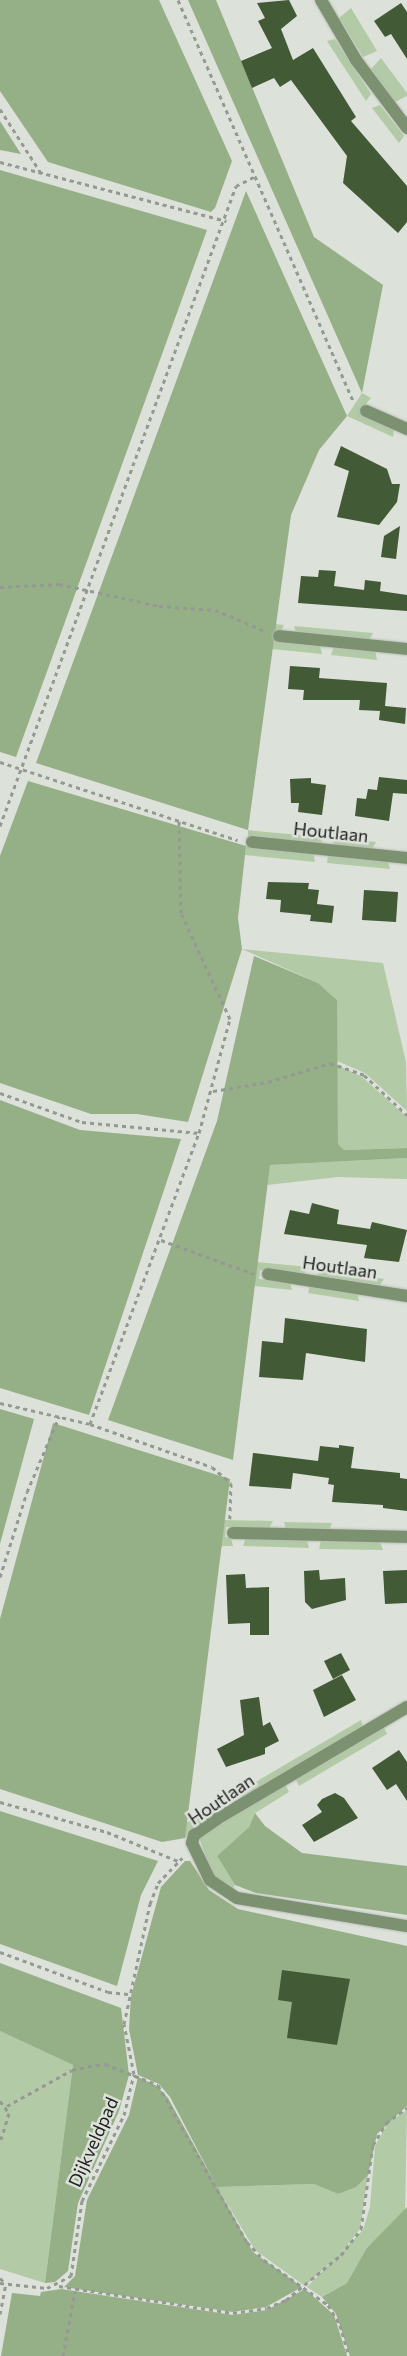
<!DOCTYPE html>
<html>
<head>
<meta charset="utf-8">
<style>
	body { margin:0 }
	#map { position:relative; width:407px; height:2356px; overflow:hidden; background:#dce1da; font-family:Commissioner,sans-serif }
	div>[style] { position:absolute }
	.green>* { inset:0; background:#b2caa5 }
	.forest>* { inset:0; background:#95af87 }
	.building>* { inset:0; background:#435a36 }
	.path>* { height:3px; margin-top:-1.5px; transform-origin:0; background:repeating-linear-gradient(90deg,#959993 0 4px,transparent 0 8px) }
	.roads { filter:drop-shadow(0 0 1px #babeb8) drop-shadow(0 0 1px #babeb8) }
	.minor>* { height:12px; margin:-6px; padding:0 6px; transform-origin:6px; border-radius:6px; background:#7b916f }
	span { translate:-50% -50%; white-space:nowrap; text-align:center; line-height:1.15; -webkit-text-stroke:5px #dce1da; paint-order:stroke }
	.street-label { font-size:18px; color:#20211f }
</style>
</head>
<body>
<div id="map">
	<div class="green">
		<div style="clip-path:polygon(351px 8px,377px 51px,363px 57px,339px 18px)"></div>
		<div style="clip-path:polygon(335px 39px,371px 94px,366px 101px,327px 41px)"></div>
		<div style="clip-path:polygon(381px 58px,407px 93px,407px 96px,395px 102px,371px 69px)"></div>
		<div style="clip-path:polygon(380px 105px,404px 136px,399px 143px,372px 108px)"></div>
		<div style="clip-path:polygon(362px 393px,371px 398px,359px 412px,394px 428px,393px 437px,347px 416px)"></div>
		<div style="clip-path:polygon(275px 624px,284px 625px,281px 631px,320px 645px,322px 654px,272px 649px)"></div>
		<div style="clip-path:polygon(294px 626px,373px 633px,369px 640px,296px 633px)"></div>
		<div style="clip-path:polygon(334px 647px,375px 651px,377px 660px,331px 655px)"></div>
		<div style="clip-path:polygon(248px 830px,266px 832px,324px 837px,321px 844px,265px 839px,248px 837px)"></div>
		<div style="clip-path:polygon(333px 838px,376px 842px,372px 849px,334px 845px)"></div>
		<div style="clip-path:polygon(246px 846px,313px 853px,315px 862px,245px 855px)"></div>
		<div style="clip-path:polygon(328px 855px,388px 861px,390px 869px,327px 863px)"></div>
		<div style="clip-path:polygon(242px 949px,383px 963px,406px 1062px,407px 1111px,365px 1073px,337px 1061px,337px 1000px,318px 983px)"></div>
		<div style="clip-path:polygon(337px 1065px,361px 1076px,407px 1117px,407px 1148px,343px 1150px,338px 1144px)"></div>
		<div style="clip-path:polygon(407px 1158px,407px 1179px,338px 1177px,267px 1185px,270px 1165px)"></div>
		<div style="clip-path:polygon(257px 1262px,308px 1267px,304px 1274px,260px 1270px,259px 1279px,290px 1282px,292px 1290px,254px 1286px)"></div>
		<div style="clip-path:polygon(318px 1269px,334px 1271px,384px 1279px,380px 1285px,318px 1276px)"></div>
		<div style="clip-path:polygon(310px 1286px,357px 1292px,359px 1301px,308px 1293px)"></div>
		<div style="clip-path:polygon(224px 1520px,273px 1521px,269px 1528px,226px 1527px,225px 1537px,231px 1538px,233px 1546px,221px 1546px)"></div>
		<div style="clip-path:polygon(284px 1522px,332px 1523px,329px 1530px,286px 1529px)"></div>
		<div style="clip-path:polygon(246px 1538px,307px 1540px,309px 1548px,243px 1546px)"></div>
		<div style="clip-path:polygon(321px 1540px,380px 1542px,383px 1550px,319px 1549px)"></div>
		<div style="clip-path:polygon(361px 1720px,363px 1727px,230px 1805px,225px 1800px)"></div>
		<div style="clip-path:polygon(383px 1726px,387px 1734px,299px 1786px,295px 1778px)"></div>
		<div style="clip-path:polygon(285px 1784px,289px 1792px,255px 1813px,249px 1827px,217px 1856px,235px 1885px,231px 1890px,211px 1873px,199px 1837px)"></div>
		<div style="clip-path:polygon(216px 1805px,218px 1812px,185px 1838px,186px 1823px)"></div>
		<div style="clip-path:polygon(0 2031px,73px 2065px,45px 2283px,0 2269px)"></div>
		<div style="clip-path:polygon(407px 2110px,405px 2213px,366px 2249px,347px 2283px,322px 2297px,307px 2287px,363px 2230px,370px 2207px,375px 2146px,388px 2123px)"></div>
		<div style="clip-path:polygon(368px 2175px,360px 2229px,340px 2254px,305px 2286px,255px 2250px,217px 2187px,314px 2184px,338px 2194px)"></div>
	</div>
	<div class="forest">
		<div style="clip-path:polygon(0 0,159px 0,232px 161px,215px 208px,211px 212px,48px 162px,0 91px)"></div>
		<div style="clip-path:polygon(188px 0,216px 0,314px 237px,383px 285px,362px 393px)"></div>
		<div style="clip-path:polygon(0 121px,21px 154px,0 150px)"></div>
		<div style="clip-path:polygon(0 170px,207px 230px,16px 757px,0 752px)"></div>
		<div style="clip-path:polygon(246px 191px,347px 416px,319px 450px,291px 515px,248px 830px,36px 763px)"></div>
		<div style="clip-path:polygon(28px 781px,246px 846px,238px 918px,242px 949px,188px 1122px,137px 1114px,91px 1114px,0 1083px,0 856px)"></div>
		<div style="clip-path:polygon(254px 956px,318px 983px,337px 1000px,338px 1144px,344px 1150px,407px 1148px,407px 1158px,270px 1165px,233px 1460px,108px 1420px,217px 1121px)"></div>
		<div style="clip-path:polygon(0 1100px,80px 1130px,181px 1139px,89px 1415px,0 1388px)"></div>
		<div style="clip-path:polygon(0 1409px,34px 1419px,0 1544px)"></div>
		<div style="clip-path:polygon(53px 1423px,230px 1479px,185px 1838px,162px 1842px,0 1789px,0 1619px)"></div>
		<div style="clip-path:polygon(0 1811px,158px 1861px,141px 1895px,117px 1986px,0 1944px)"></div>
		<div style="clip-path:polygon(255px 1813px,265px 1826px,302px 1853px,407px 1866px,407px 1915px,256px 1893px,235px 1885px,217px 1856px,249px 1827px)"></div>
		<div style="clip-path:polygon(185px 1861px,190px 1861px,209px 1890px,238px 1909px,407px 1946px,407px 2106px,377px 2134px,368px 2175px,356px 2187px,338px 2194px,314px 2184px,217px 2187px,170px 2097px,159px 2084px,138px 2075px,129px 2029px,131px 1996px,161px 1887px)"></div>
		<div style="clip-path:polygon(0 1963px,121px 2008px,129px 2075px,119px 2111px,78px 2203px,68px 2271px,55px 2282px,45px 2283px,73px 2065px,0 2031px)"></div>
		<div style="clip-path:polygon(138px 2077px,157px 2086px,168px 2098px,253px 2252px,302px 2287px,266px 2307px,233px 2312px,64px 2287px,75px 2276px,87px 2200px,129px 2115px)"></div>
		<div style="clip-path:polygon(407px 2207px,407px 2356px,350px 2356px,336px 2314px,322px 2297px,347px 2283px,366px 2249px)"></div>
		<div style="clip-path:polygon(61px 2289px,233px 2315px,267px 2310px,305px 2289px,334px 2315px,347px 2356px,1px 2356px,12px 2293px,40px 2296px,41px 2292px)"></div>
	</div>
	<div class="building">
		<div style="clip-path:polygon(289px 0,297px 16px,281px 29px,293px 60px,313px 48px,356px 117px,351px 121px,407px 186px,407px 222px,398px 233px,343px 183px,347px 156px,291px 80px,280px 87px,274px 78px,252px 88px,241px 61px,272px 48px,258px 21px,265px 18px,257px 3px)"></div>
		<div style="clip-path:polygon(401px 3px,407px 12px,407px 59px,391px 34px,385px 37px,374px 21px)"></div>
		<div style="clip-path:polygon(341px 446px,387px 469px,392px 484px,400px 484px,397px 502px,379px 525px,337px 517px,349px 471px,334px 465px)"></div>
		<div style="clip-path:polygon(400px 526px,396px 559px,381px 557px,384px 536px)"></div>
		<div style="clip-path:polygon(319px 570px,336px 571px,334px 586px,364px 590px,365px 580px,381px 582px,380px 591px,407px 595px,407px 611px,298px 603px,301px 576px,318px 577px)"></div>
		<div style="clip-path:polygon(290px 666px,320px 668px,319px 678px,387px 683px,385px 706px,406px 708px,405px 724px,379px 720px,380px 711px,359px 710px,360px 700px,303px 700px,304px 690px,288px 689px)"></div>
		<div style="clip-path:polygon(379px 777px,407px 780px,407px 794px,393px 793px,389px 821px,355px 816px,357px 798px,366px 799px,368px 789px,377px 790px)"></div>
		<div style="clip-path:polygon(311px 778px,311px 783px,326px 785px,322px 815px,298px 812px,299px 803px,291px 803px,290px 779px)"></div>
		<div style="clip-path:polygon(268px 882px,309px 883px,308px 889px,319px 890px,317px 904px,334px 906px,332px 923px,310px 921px,311px 915px,280px 912px,281px 900px,266px 899px)"></div>
		<div style="clip-path:polygon(364px 890px,398px 892px,396px 922px,362px 920px)"></div>
		<div style="clip-path:polygon(312px 1203px,339px 1210px,337px 1224px,370px 1229px,372px 1222px,407px 1230px,399px 1262px,364px 1258px,367px 1245px,284px 1234px,290px 1210px,309px 1214px)"></div>
		<div style="clip-path:polygon(285px 1318px,367px 1329px,365px 1362px,306px 1353px,303px 1380px,259px 1377px,262px 1341px,283px 1343px)"></div>
		<div style="clip-path:polygon(339px 1445px,354px 1447px,351px 1468px,400px 1473px,400px 1478px,407px 1479px,407px 1511px,383px 1508px,383px 1505px,332px 1502px,334px 1485px,328px 1484px,329px 1478px,293px 1473px,291px 1489px,249px 1486px,253px 1453px,318px 1461px,320px 1446px,339px 1448px)"></div>
		<div style="clip-path:polygon(319px 1570px,320px 1580px,345px 1578px,346px 1600px,312px 1609px,305px 1602px,304px 1571px)"></div>
		<div style="clip-path:polygon(407px 1570px,407px 1603px,385px 1604px,383px 1571px)"></div>
		<div style="clip-path:polygon(245px 1574px,246px 1588px,269px 1587px,269px 1635px,250px 1635px,250px 1623px,228px 1624px,226px 1575px)"></div>
		<div style="clip-path:polygon(341px 1653px,350px 1670px,333px 1679px,324px 1661px)"></div>
		<div style="clip-path:polygon(342px 1675px,356px 1700px,324px 1717px,313px 1690px)"></div>
		<div style="clip-path:polygon(259px 1697px,263px 1726px,270px 1722px,279px 1741px,265px 1748px,265px 1754px,226px 1767px,217px 1749px,244px 1735px,240px 1700px)"></div>
		<div style="clip-path:polygon(399px 1750px,407px 1762px,407px 1801px,396px 1784px,387px 1790px,372px 1768px)"></div>
		<div style="clip-path:polygon(335px 1793px,344px 1798px,358px 1818px,314px 1842px,302px 1825px,322px 1812px,317px 1805px,322px 1799px)"></div>
		<div style="clip-path:polygon(282px 1970px,350px 1979px,337px 2045px,287px 2038px,292px 2002px,278px 2000px)"></div>
	</div>
	<div class="path">
		<div style="left:178px;top:0;width:439px;rotate:66.4deg"></div>
		<div style="left:0;top:109px;width:76px;rotate:57.4deg"></div>
		<div style="left:0;top:162px;width:234px;rotate:14.6deg"></div>
		<div style="left:0;top:587px;width:59px;rotate:-2.9deg"></div>
		<div style="left:59px;top:584px;width:102px;rotate:12.4deg"></div>
		<div style="left:159px;top:606px;width:56px;rotate:4.1deg"></div>
		<div style="left:215px;top:610px;width:54px;rotate:22.8deg"></div>
		<div style="left:0;top:762px;width:250px;rotate:18.2deg"></div>
		<div style="left:0;top:826px;width:682px;rotate:-69.76deg"></div>
		<div style="left:236px;top:186px;width:22px;rotate:-27deg"></div>
		<div style="left:213px;top:1091px;width:56px;rotate:-9.3deg"></div>
		<div style="left:268px;top:1082px;width:65px;rotate:-17deg"></div>
		<div style="left:330px;top:1063px;width:36px;rotate:19deg"></div>
		<div style="left:364px;top:1075px;width:59px;rotate:42.9deg"></div>
		<div style="left:0;top:1093px;width:87px;rotate:19.5deg"></div>
		<div style="left:82px;top:1122px;width:118px;rotate:5.4deg"></div>
		<div style="left:161px;top:1240px;width:99px;rotate:20.1deg"></div>
		<div style="left:0;top:1403px;width:92px;rotate:13.1deg"></div>
		<div style="left:90px;top:1424px;width:129px;rotate:19.4deg"></div>
		<div style="left:212px;top:1467px;width:25px;rotate:40deg"></div>
		<div style="left:231px;top:1483px;width:36px;rotate:92deg"></div>
		<div style="left:90px;top:1424px;width:311px;rotate:-69.5deg"></div>
		<div style="left:199px;top:1133px;width:118px;rotate:-74.8deg"></div>
		<div style="left:230px;top:1019px;width:117px;rotate:-114.8deg"></div>
		<div style="left:181px;top:913px;width:92px;rotate:-91.2deg"></div>
		<div style="left:0;top:1577px;width:89px;rotate:-72.4deg"></div>
		<div style="left:27px;top:1492px;width:82px;rotate:-66.9deg"></div>
		<div style="left:0;top:1802px;width:111px;rotate:15.7deg"></div>
		<div style="left:107px;top:1832px;width:77px;rotate:22.2deg"></div>
		<div style="left:0;top:1952px;width:115px;rotate:20.3deg"></div>
		<div style="left:108px;top:1992px;width:20px;rotate:6deg"></div>
		<div style="left:0;top:2101px;width:15px;rotate:53deg"></div>
		<div style="left:9px;top:2113px;width:30px;rotate:107deg"></div>
		<div style="left:7px;top:2106px;width:74px;rotate:-29deg"></div>
		<div style="left:72px;top:2070px;width:25px;rotate:-12deg"></div>
		<div style="left:96px;top:2065px;width:9px;rotate:-6deg"></div>
		<div style="left:105px;top:2064px;width:57px;rotate:21.6deg"></div>
		<div style="left:158px;top:2085px;width:180px;rotate:60.5deg"></div>
		<div style="left:247px;top:2242px;width:25px;rotate:47deg"></div>
		<div style="left:264px;top:2260px;width:78px;rotate:35.1deg"></div>
		<div style="left:328px;top:2305px;width:23px;rotate:59deg"></div>
		<div style="left:340px;top:2325px;width:32px;rotate:74deg"></div>
		<div style="left:0;top:2278px;width:7px;rotate:45deg"></div>
		<div style="left:0;top:2283px;width:47px;rotate:6.1deg"></div>
		<div style="left:47px;top:2288px;width:27px;rotate:-27deg"></div>
		<div style="left:71px;top:2276px;width:76px;rotate:-81.7deg"></div>
		<div style="left:82px;top:2201px;width:96px;rotate:-64deg"></div>
		<div style="left:124px;top:2115px;width:42px;rotate:-76.3deg"></div>
		<div style="left:134px;top:2074px;width:51px;rotate:-101.3deg"></div>
		<div style="left:124px;top:2024px;width:123px;rotate:-77.8deg"></div>
		<div style="left:150px;top:1904px;width:22px;rotate:-69deg"></div>
		<div style="left:158px;top:1883px;width:35px;rotate:-46deg"></div>
		<div style="left:59px;top:2286px;width:176px;rotate:8.8deg"></div>
		<div style="left:233px;top:2313px;width:34px;rotate:-8deg"></div>
		<div style="left:267px;top:2308px;width:21px;rotate:-23deg"></div>
		<div style="left:286px;top:2300px;width:71px;rotate:-39.3deg"></div>
		<div style="left:341px;top:2255px;width:33px;rotate:-52deg"></div>
		<div style="left:361px;top:2229px;width:85px;rotate:-81.9deg"></div>
		<div style="left:373px;top:2145px;width:26px;rotate:-59deg"></div>
		<div style="left:386px;top:2123px;width:26px;rotate:-36deg"></div>
		<div style="left:0;top:2314px;width:31px;rotate:-79deg"></div>
		<div style="left:63px;top:2356px;width:66px;rotate:-79.5deg"></div>
	</div>
	<div class="roads">
		<div class="minor">
			<div style="left:321px;top:0;width:69px;rotate:59.7deg"></div>
			<div style="left:356px;top:60px;width:85px;rotate:53.1deg"></div>
			<div style="left:366px;top:411px;width:45px;rotate:23.7deg"></div>
			<div style="left:279px;top:636px;width:129px;rotate:5.8deg"></div>
			<div style="left:252px;top:842px;width:156px;rotate:5.9deg"></div>
			<div style="left:268px;top:1274px;width:141px;rotate:9deg"></div>
			<div style="left:233px;top:1533px;width:174px;rotate:1.3deg"></div>
			<div style="left:407px;top:1707px;width:221px;rotate:149.5deg"></div>
			<div style="left:217px;top:1819px;width:28px;rotate:145deg"></div>
			<div style="left:194px;top:1835px;width:8px;rotate:104deg"></div>
			<div style="left:192px;top:1843px;width:41px;rotate:64.1deg"></div>
			<div style="left:210px;top:1880px;width:32px;rotate:34deg"></div>
			<div style="left:237px;top:1898px;width:172px;rotate:9.4deg"></div>
		</div>
	</div>
	<div class="street-label">
		<span style="left:331px;top:832px;rotate:6deg">Houtlaan</span>
		<span style="left:340px;top:1267px;rotate:8deg">Houtlaan</span>
		<span style="left:221px;top:1799px;rotate:-34deg">Houtlaan</span>
		<span style="left:93px;top:2142px;rotate:-66deg">Dijkveldpad</span>
	</div>
</div>
</body>
</html>
